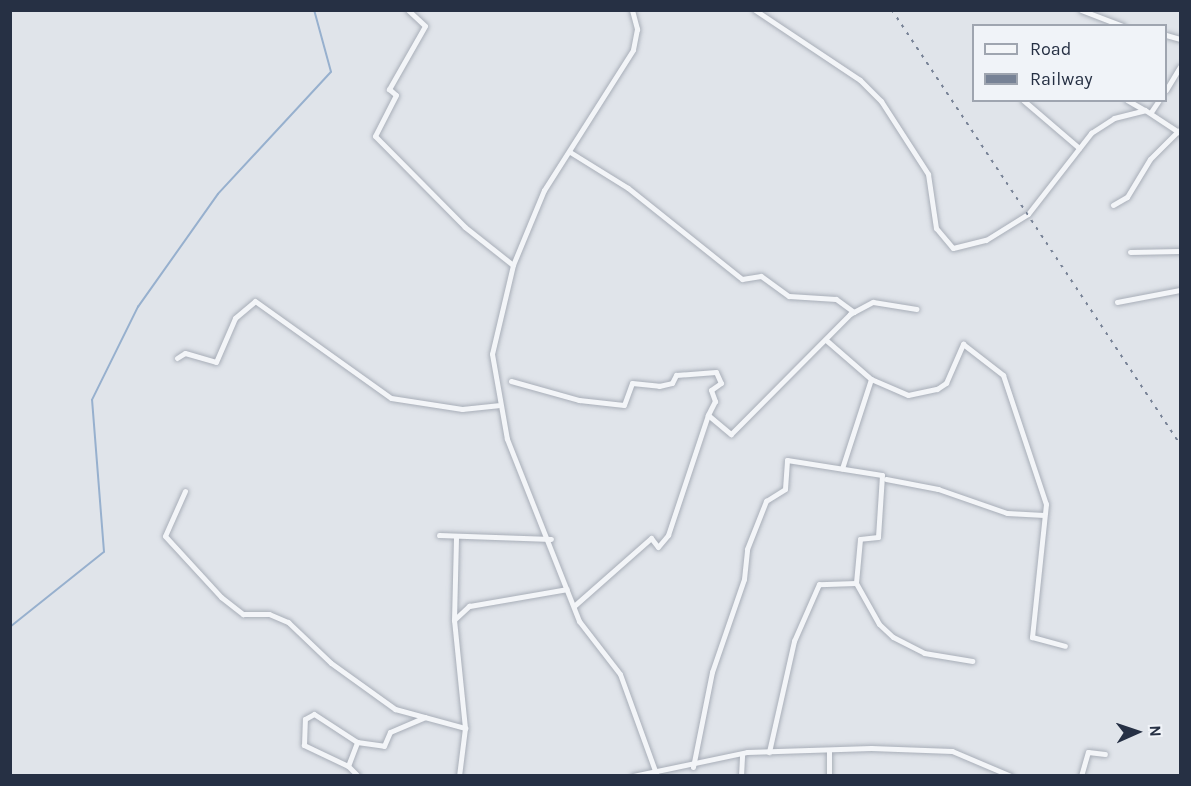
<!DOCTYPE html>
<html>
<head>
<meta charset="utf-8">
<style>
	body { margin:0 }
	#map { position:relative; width:1191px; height:786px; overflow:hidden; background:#e0e4ea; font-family:Karla,sans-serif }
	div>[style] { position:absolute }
	.stream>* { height:1.5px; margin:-0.75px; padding:0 0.75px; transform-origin:0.75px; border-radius:0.75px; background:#97b0ce }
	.roads { filter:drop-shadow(0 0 2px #a8aeb8) drop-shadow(0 0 2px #a8aeb8) }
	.street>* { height:5px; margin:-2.5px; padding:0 2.5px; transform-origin:2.5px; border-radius:2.5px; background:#f3f5f8 }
	.rail>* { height:1.5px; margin-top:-0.75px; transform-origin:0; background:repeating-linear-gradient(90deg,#778296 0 3px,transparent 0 9px) }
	span { translate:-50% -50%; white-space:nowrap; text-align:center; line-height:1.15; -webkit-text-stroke:4.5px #f0f3f8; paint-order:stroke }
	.frame { position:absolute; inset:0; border:12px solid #263044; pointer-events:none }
	.legend { position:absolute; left:972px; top:24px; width:195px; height:78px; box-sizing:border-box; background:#f0f3f8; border:2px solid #9fa5b0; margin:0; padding:8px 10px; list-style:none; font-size:18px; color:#263044 }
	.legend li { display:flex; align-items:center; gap:12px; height:30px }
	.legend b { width:30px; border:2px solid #9fa5b0 }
	.north { position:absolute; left:1107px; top:702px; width:60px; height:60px; -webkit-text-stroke:4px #f0f3f8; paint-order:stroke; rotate:87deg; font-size:16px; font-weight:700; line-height:24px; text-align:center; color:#263044 }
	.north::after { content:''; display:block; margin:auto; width:21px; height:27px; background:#263044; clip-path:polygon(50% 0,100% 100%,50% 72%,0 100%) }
</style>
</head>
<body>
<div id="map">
	<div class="stream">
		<div style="left:10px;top:627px;width:120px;rotate:-38.6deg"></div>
		<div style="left:104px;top:552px;width:152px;rotate:-94.5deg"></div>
		<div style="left:92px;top:400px;width:104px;rotate:-63.7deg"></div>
		<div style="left:138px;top:307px;width:138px;rotate:-54.7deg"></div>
		<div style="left:218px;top:194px;width:166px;rotate:-47.2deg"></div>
		<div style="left:331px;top:72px;width:64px;rotate:-105.3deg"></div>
	</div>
	<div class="roads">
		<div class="street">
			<div style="left:408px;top:10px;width:23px;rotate:43deg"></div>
			<div style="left:425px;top:26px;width:73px;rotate:119.7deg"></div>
			<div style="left:389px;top:89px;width:9px;rotate:41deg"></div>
			<div style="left:396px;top:95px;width:46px;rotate:117.1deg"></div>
			<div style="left:375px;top:136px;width:128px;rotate:45.3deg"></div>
			<div style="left:465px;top:227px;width:61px;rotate:38.4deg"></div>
			<div style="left:632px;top:10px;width:20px;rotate:75deg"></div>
			<div style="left:637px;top:29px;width:21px;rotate:101deg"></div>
			<div style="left:633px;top:50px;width:166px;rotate:122.4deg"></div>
			<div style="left:544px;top:190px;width:81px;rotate:112.5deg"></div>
			<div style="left:513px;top:265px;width:91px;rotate:103.3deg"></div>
			<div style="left:492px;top:354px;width:86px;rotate:80deg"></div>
			<div style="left:507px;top:439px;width:196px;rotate:68.4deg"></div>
			<div style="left:579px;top:621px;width:67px;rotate:52.3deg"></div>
			<div style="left:620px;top:674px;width:109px;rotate:70.1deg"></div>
			<div style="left:755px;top:10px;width:126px;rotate:33.7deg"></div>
			<div style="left:860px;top:80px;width:30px;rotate:45deg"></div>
			<div style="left:881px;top:101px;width:87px;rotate:57.2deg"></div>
			<div style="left:928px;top:174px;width:55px;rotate:81.6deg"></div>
			<div style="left:936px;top:228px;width:26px;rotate:50deg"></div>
			<div style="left:953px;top:248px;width:34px;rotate:-14deg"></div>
			<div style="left:986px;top:240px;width:49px;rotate:-31.8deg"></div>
			<div style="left:1028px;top:214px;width:103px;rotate:-52.1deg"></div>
			<div style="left:1091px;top:133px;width:27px;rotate:-33deg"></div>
			<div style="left:1114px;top:118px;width:32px;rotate:-14deg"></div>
			<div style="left:1145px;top:110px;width:42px;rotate:33.3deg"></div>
			<div style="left:1081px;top:10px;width:45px;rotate:20.9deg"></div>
			<div style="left:1166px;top:35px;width:15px;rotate:16deg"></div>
			<div style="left:1166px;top:90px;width:27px;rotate:-59deg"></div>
			<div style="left:1023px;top:100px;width:74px;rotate:40.6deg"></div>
			<div style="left:1127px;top:100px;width:20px;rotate:30deg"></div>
			<div style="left:1151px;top:112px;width:14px;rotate:-56deg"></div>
			<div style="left:570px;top:152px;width:68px;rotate:31.8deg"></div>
			<div style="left:628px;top:188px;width:146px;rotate:38.6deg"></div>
			<div style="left:742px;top:279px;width:19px;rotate:-9deg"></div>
			<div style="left:761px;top:276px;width:34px;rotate:36deg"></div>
			<div style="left:789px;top:296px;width:47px;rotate:3.7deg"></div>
			<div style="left:836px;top:299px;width:22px;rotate:36deg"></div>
			<div style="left:1113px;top:205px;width:16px;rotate:-30deg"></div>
			<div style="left:1127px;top:197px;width:44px;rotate:-58.8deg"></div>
			<div style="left:1150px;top:159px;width:40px;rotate:-45deg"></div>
			<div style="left:1130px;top:252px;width:50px;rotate:-1.1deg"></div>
			<div style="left:1117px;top:302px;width:64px;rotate:-10.8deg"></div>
			<div style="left:826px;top:340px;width:60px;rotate:40.9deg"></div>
			<div style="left:871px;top:379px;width:94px;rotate:108deg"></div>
			<div style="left:177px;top:358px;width:9px;rotate:-32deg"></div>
			<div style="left:185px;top:353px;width:32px;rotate:16deg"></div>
			<div style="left:216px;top:362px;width:48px;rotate:-66.6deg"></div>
			<div style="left:235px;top:318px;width:26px;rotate:-40deg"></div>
			<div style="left:255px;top:301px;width:167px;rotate:35.5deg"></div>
			<div style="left:391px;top:398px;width:72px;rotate:8.8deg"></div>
			<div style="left:462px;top:409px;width:36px;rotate:-6deg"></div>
			<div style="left:871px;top:379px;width:40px;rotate:23.4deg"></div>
			<div style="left:908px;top:395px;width:30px;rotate:-12deg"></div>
			<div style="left:937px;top:389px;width:11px;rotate:-34deg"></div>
			<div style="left:946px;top:383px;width:43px;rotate:-66.4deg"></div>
			<div style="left:963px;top:344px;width:51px;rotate:37.8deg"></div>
			<div style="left:1003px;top:375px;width:136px;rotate:71.6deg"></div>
			<div style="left:1046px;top:504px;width:134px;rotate:96deg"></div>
			<div style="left:1032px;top:637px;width:34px;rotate:15deg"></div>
			<div style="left:511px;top:381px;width:71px;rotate:15.6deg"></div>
			<div style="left:579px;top:400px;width:45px;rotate:6.3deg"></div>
			<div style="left:624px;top:405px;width:23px;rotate:-70deg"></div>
			<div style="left:632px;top:383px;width:27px;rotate:6deg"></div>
			<div style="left:659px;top:386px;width:13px;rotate:-13deg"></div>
			<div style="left:672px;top:383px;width:9px;rotate:-63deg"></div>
			<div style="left:676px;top:375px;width:40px;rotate:-4.3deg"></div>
			<div style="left:716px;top:372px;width:12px;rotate:66deg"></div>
			<div style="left:721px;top:383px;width:12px;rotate:145deg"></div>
			<div style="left:711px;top:390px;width:12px;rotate:70deg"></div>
			<div style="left:715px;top:401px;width:16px;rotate:117deg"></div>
			<div style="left:708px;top:415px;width:30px;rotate:40deg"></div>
			<div style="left:731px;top:434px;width:169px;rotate:-45.2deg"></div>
			<div style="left:850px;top:314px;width:26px;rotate:-28deg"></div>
			<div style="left:873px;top:302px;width:44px;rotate:9.2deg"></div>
			<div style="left:886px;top:479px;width:53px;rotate:10.9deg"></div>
			<div style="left:938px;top:489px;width:73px;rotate:19.2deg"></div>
			<div style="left:1007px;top:513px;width:37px;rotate:3deg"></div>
			<div style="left:185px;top:491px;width:49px;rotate:114deg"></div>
			<div style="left:165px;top:536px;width:83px;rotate:47.4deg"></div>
			<div style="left:221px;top:597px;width:28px;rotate:38deg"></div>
			<div style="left:243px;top:614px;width:26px"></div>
			<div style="left:269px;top:614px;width:21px;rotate:23deg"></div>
			<div style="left:288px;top:622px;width:59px;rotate:43.6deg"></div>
			<div style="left:331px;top:663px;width:79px;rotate:35.7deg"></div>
			<div style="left:395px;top:709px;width:73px;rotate:15.2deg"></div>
			<div style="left:439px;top:535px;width:112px;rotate:2deg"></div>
			<div style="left:856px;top:583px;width:47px;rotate:60.7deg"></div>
			<div style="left:879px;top:624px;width:19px;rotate:43deg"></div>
			<div style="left:893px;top:637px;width:35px;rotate:27deg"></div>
			<div style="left:924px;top:653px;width:49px;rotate:9.5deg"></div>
			<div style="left:574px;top:606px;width:103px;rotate:-41.4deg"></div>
			<div style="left:651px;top:538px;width:11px;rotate:52deg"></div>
			<div style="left:658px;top:547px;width:16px;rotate:-50deg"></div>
			<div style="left:668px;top:535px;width:126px;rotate:-71.6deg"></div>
			<div style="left:454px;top:620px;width:83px;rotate:-88.6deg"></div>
			<div style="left:348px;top:766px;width:49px;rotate:-154.5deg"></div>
			<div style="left:304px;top:745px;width:26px;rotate:-88deg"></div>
			<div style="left:305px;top:719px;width:10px;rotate:-29deg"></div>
			<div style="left:314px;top:714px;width:51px;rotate:33.1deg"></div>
			<div style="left:693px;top:767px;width:97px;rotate:-78.7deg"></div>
			<div style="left:712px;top:672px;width:98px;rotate:-71deg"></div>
			<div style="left:744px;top:579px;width:30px;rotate:-84deg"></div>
			<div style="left:747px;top:549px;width:52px;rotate:-68.4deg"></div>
			<div style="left:766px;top:501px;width:22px;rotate:-32deg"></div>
			<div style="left:785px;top:489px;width:29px;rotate:-86deg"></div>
			<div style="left:787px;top:460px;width:96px;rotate:9deg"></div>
			<div style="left:882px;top:475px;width:62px;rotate:93.7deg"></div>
			<div style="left:878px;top:537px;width:18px;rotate:174deg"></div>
			<div style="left:860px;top:539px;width:44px;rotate:95.2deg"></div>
			<div style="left:856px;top:583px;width:37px;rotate:178deg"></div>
			<div style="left:819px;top:584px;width:62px;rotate:113.7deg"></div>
			<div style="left:794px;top:641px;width:114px;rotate:102.7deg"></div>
			<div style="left:358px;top:776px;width:14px;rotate:-135deg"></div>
			<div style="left:348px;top:766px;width:26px;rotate:-69deg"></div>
			<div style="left:357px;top:742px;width:27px;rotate:8deg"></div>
			<div style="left:384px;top:746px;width:15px;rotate:-67deg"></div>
			<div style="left:390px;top:732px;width:38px;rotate:-23deg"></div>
			<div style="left:459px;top:776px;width:48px;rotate:-82.9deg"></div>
			<div style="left:465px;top:728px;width:109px;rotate:-95.8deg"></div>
			<div style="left:454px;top:620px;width:21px;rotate:-43deg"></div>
			<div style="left:469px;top:606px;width:99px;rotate:-9.8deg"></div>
			<div style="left:633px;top:776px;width:116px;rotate:-11.9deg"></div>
			<div style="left:747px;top:752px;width:124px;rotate:-1.8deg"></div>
			<div style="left:871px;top:748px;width:81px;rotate:2.1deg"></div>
			<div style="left:952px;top:751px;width:64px;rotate:23deg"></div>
			<div style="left:741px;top:776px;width:22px;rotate:-87deg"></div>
			<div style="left:829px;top:776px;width:25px;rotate:-90deg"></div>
			<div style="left:1081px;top:776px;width:25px;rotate:-74deg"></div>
			<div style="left:1088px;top:752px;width:17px;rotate:7deg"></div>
		</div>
	</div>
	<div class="rail">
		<div style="left:892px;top:10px;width:521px;rotate:56.43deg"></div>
	</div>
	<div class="frame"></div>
	<ul class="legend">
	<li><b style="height:8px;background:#f3f5f8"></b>Road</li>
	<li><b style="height:8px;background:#778296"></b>Railway</li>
	</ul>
	<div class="north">N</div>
</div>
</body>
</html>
